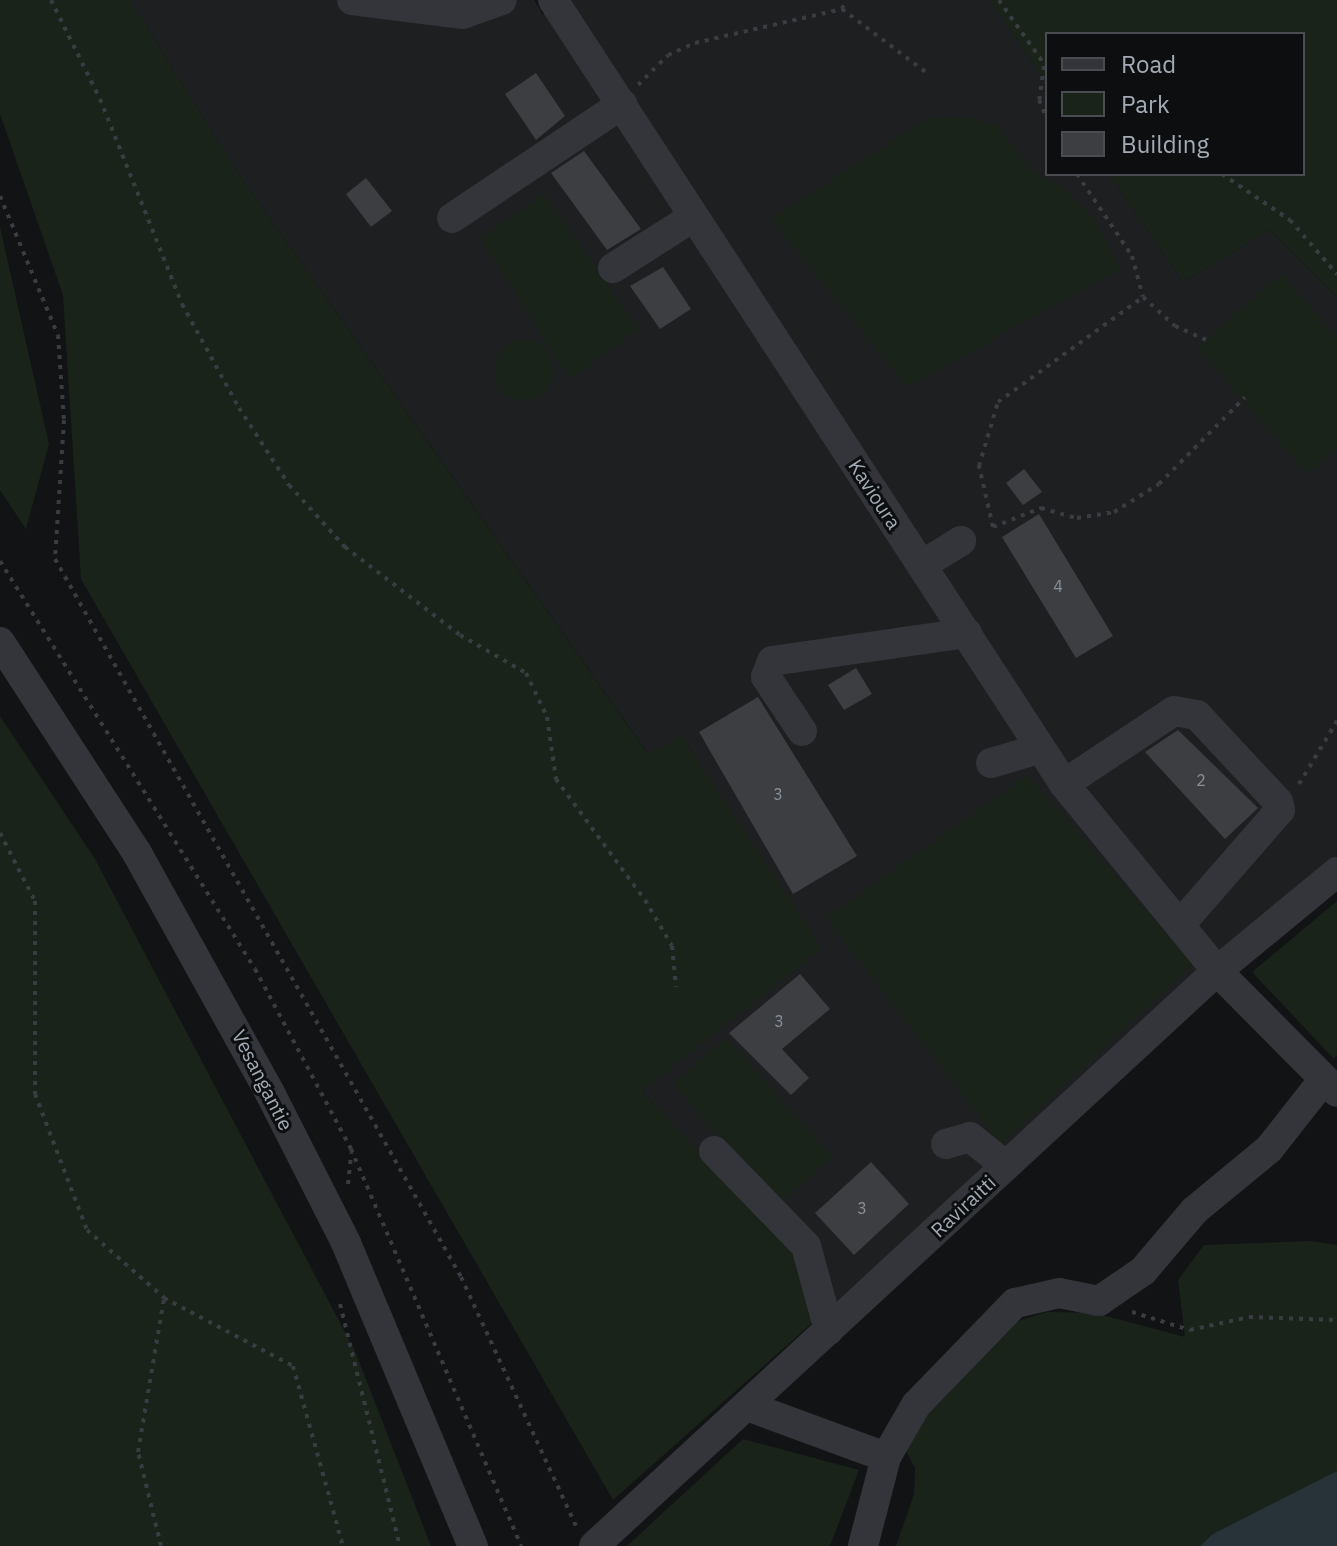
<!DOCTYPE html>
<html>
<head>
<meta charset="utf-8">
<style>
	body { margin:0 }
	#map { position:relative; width:1337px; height:1546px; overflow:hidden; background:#121314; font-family:"IBM Plex Sans",sans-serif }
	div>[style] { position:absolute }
	.built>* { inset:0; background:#1e1f21 }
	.green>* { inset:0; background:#1a231a }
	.round { border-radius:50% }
	.water>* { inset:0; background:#273339 }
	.building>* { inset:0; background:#3c3e42 }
	.path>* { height:4px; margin-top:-2px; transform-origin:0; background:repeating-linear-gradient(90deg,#393c41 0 4px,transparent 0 10px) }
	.minor>* { height:30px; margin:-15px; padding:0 15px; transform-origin:15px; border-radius:15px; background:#33353a }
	span { translate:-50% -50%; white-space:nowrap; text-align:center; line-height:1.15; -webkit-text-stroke:6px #0d0e0f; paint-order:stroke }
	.number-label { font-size:16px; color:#889099 }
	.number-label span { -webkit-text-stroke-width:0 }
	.street-label { font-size:20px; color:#a2abb6 }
	.legend { position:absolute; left:1045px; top:32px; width:260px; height:144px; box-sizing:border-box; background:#0d0e0f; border:2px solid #494d52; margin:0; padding:10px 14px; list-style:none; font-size:24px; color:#a2abb6 }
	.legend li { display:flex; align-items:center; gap:16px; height:40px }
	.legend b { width:40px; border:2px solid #494d52 }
</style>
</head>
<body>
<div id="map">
	<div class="built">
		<div style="clip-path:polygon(130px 0,534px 0,543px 15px,564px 0,990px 0,1047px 84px,1047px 174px,1109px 174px,1183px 282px,1270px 230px,1337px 297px,1337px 855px,812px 1323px,796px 1254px,642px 1091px,821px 947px,681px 735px,649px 755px,235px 169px)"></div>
	</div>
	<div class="green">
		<div style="clip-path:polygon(0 0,130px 0,235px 169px,648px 754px,681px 735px,822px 948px,642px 1091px,796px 1254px,812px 1323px,613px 1500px,81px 579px,63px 295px,0 114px)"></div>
		<div style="clip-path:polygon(990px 0,1337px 0,1337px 297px,1270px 230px,1183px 282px,1109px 174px,1303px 174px,1303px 34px,1047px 34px,1047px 84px)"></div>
		<div style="clip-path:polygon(968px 117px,996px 125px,1035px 173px,1062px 186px,1093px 218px,1120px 269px,907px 387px,771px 219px,928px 118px)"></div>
		<div style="clip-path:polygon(544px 194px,638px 329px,570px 379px,480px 238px)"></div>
		<div style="clip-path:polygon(0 227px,49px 444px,26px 529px,0 490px)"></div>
		<div style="clip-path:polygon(1281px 274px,1337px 338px,1337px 448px,1307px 474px,1197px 347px)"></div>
		<div class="round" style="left:494px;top:340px;width:60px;height:60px"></div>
		<div style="clip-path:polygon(0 716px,95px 859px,355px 1351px,431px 1546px,0 1546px)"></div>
		<div style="clip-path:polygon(1027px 775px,1193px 964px,1001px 1144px,826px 918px)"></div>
		<div style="clip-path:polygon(1337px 901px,1337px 1055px,1334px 1059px,1252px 972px)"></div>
		<div style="clip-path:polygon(726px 1037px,832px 1157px,779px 1204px,673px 1084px)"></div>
		<div style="clip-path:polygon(1311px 1241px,1337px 1245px,1337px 1471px,1200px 1546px,896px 1546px,914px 1494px,915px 1468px,905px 1449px,917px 1421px,1015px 1322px,1047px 1312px,1095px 1313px,1185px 1337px,1178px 1280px,1204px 1245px)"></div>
		<div style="clip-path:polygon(743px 1439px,859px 1470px,830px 1546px,627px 1546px)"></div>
	</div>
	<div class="water">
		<div style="clip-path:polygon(1337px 1471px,1337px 1546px,1200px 1546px,1213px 1534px)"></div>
	</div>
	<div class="building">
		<div style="clip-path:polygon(536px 73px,565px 116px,536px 140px,505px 94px)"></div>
		<div style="clip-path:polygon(584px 151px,641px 229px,607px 250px,551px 173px)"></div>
		<div style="clip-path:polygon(366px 178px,392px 211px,371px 227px,346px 194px)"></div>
		<div style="clip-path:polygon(663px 267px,691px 309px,660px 329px,630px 286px)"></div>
		<div style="clip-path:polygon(1024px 469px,1042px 492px,1023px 505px,1006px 483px)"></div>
		<div style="clip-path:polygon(1039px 514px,1113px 636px,1076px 658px,1002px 537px)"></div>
		<div style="clip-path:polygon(856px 668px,872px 694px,844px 710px,828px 685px)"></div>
		<div style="clip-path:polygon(758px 697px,857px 856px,793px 894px,699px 732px)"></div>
		<div style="clip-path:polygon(1178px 730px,1258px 808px,1225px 839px,1145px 752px)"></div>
		<div style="clip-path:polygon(800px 974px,830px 1009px,782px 1049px,809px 1078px,791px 1095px,729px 1033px)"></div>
		<div style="clip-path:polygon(871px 1162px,909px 1204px,854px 1255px,815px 1213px)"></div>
	</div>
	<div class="path">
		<div style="left:51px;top:0;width:110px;rotate:63.7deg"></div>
		<div style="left:100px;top:99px;width:221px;rotate:68.2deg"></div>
		<div style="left:182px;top:304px;width:119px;rotate:61.3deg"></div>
		<div style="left:239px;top:408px;width:92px;rotate:57deg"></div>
		<div style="left:289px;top:485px;width:84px;rotate:47.9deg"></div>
		<div style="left:345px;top:547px;width:145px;rotate:37.4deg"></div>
		<div style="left:460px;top:635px;width:76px;rotate:29.9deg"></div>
		<div style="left:526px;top:673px;width:49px;rotate:64.5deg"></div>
		<div style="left:547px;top:717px;width:63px;rotate:81.7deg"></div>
		<div style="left:556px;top:779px;width:150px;rotate:53.7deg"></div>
		<div style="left:645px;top:900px;width:53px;rotate:59.6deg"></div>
		<div style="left:672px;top:946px;width:41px;rotate:84.4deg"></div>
		<div style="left:999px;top:0;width:83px;rotate:54.8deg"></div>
		<div style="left:842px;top:9px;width:10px;rotate:-66deg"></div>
		<div style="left:1044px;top:66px;width:34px;rotate:98deg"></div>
		<div style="left:1039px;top:100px;width:21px;rotate:67deg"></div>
		<div style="left:638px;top:85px;width:42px;rotate:-45deg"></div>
		<div style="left:668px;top:55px;width:30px;rotate:-24deg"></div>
		<div style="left:695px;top:43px;width:151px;rotate:-13deg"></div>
		<div style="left:842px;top:9px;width:106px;rotate:37deg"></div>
		<div style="left:1077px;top:174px;width:99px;rotate:56.1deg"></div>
		<div style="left:1132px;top:256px;width:42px;rotate:75deg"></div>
		<div style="left:1222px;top:174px;width:82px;rotate:34.1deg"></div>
		<div style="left:1290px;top:220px;width:72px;rotate:49deg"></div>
		<div style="left:0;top:196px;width:151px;rotate:67.4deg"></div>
		<div style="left:58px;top:335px;width:85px;rotate:86deg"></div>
		<div style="left:64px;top:420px;width:139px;rotate:93.7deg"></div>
		<div style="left:55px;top:559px;width:825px;rotate:60.51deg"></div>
		<div style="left:461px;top:1277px;width:274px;rotate:65.2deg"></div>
		<div style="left:993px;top:527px;width:63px;rotate:-102.9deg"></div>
		<div style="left:979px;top:466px;width:67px;rotate:-73.5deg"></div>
		<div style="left:998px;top:402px;width:179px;rotate:-35.9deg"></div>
		<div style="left:1143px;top:297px;width:43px;rotate:42.2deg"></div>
		<div style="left:1175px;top:326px;width:34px;rotate:24deg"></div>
		<div style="left:993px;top:527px;width:52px;rotate:-21.6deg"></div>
		<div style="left:1041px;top:508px;width:37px;rotate:16deg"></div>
		<div style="left:1077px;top:518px;width:37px;rotate:-9deg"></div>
		<div style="left:1114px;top:512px;width:53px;rotate:-31.9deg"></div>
		<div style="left:1159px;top:484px;width:122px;rotate:-45.3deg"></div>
		<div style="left:0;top:561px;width:481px;rotate:58deg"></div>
		<div style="left:255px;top:969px;width:204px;rotate:61.9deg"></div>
		<div style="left:351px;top:1149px;width:432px;rotate:66.8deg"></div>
		<div style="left:1299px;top:784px;width:74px;rotate:-58.9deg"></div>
		<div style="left:0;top:833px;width:76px;rotate:62.8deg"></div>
		<div style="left:35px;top:901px;width:193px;rotate:90deg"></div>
		<div style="left:35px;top:1094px;width:146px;rotate:69.1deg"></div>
		<div style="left:87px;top:1230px;width:103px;rotate:41.4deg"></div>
		<div style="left:164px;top:1298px;width:146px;rotate:27.8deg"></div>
		<div style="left:293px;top:1366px;width:187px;rotate:74.5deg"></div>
		<div style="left:348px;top:1184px;width:31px;rotate:-84deg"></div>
		<div style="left:340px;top:1304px;width:249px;rotate:76.1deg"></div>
		<div style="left:1132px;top:1312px;width:61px;rotate:17.2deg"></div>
		<div style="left:1190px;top:1330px;width:60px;rotate:-12.4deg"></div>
		<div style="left:1249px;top:1317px;width:88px;rotate:2deg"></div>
		<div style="left:161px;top:1546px;width:97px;rotate:-103.7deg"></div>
		<div style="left:138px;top:1452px;width:156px;rotate:-80.4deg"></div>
	</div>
	<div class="minor">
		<div style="left:352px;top:0;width:112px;rotate:7.2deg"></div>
		<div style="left:463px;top:14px;width:41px;rotate:-19.7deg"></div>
		<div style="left:553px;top:0;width:936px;rotate:56.9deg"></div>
		<div style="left:1064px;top:784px;width:242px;rotate:50.7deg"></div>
		<div style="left:1217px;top:971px;width:170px;rotate:45.2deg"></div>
		<div style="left:452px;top:218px;width:205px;rotate:-33.8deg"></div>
		<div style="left:613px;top:268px;width:95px;rotate:-32.5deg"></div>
		<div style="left:922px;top:565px;width:46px;rotate:-31.6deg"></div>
		<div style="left:0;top:642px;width:252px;rotate:57deg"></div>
		<div style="left:137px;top:853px;width:274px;rotate:61deg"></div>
		<div style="left:270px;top:1093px;width:168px;rotate:63.1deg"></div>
		<div style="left:346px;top:1243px;width:329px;rotate:67.3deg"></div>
		<div style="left:802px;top:731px;width:65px;rotate:-123.7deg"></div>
		<div style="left:766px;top:677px;width:17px;rotate:-69deg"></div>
		<div style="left:772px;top:661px;width:197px;rotate:-8.2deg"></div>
		<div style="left:991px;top:763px;width:50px;rotate:-16.3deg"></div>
		<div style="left:1064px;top:784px;width:132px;rotate:-33.6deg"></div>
		<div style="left:1174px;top:711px;width:23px;rotate:10deg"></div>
		<div style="left:1197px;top:715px;width:119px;rotate:47deg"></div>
		<div style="left:1278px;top:802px;width:8px;rotate:76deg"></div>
		<div style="left:1280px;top:810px;width:147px;rotate:131.1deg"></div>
		<div style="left:946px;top:1144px;width:25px;rotate:-16deg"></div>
		<div style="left:970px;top:1137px;width:46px;rotate:38.9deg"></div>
		<div style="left:714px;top:1151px;width:132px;rotate:45.9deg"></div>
		<div style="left:806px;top:1246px;width:87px;rotate:74.7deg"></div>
		<div style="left:750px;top:1407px;width:145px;rotate:20.2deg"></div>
		<div style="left:594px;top:1546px;width:848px;rotate:-42.71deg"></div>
		<div style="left:1217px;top:971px;width:156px;rotate:-39.5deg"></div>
		<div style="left:863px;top:1546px;width:92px;rotate:-75.5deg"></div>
		<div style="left:886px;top:1457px;width:60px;rotate:-60deg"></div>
		<div style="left:916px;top:1405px;width:142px;rotate:-45.9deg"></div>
		<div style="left:1015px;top:1303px;width:45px;rotate:-12.8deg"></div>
		<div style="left:1059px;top:1293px;width:41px;rotate:11.3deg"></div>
		<div style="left:1099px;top:1301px;width:53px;rotate:-34.3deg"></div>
		<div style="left:1143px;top:1271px;width:80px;rotate:-49.6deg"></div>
		<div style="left:1195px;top:1210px;width:96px;rotate:-39.5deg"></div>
		<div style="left:1269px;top:1149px;width:89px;rotate:-51.8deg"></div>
	</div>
	<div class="number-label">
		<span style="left:1058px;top:586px">4</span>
		<span style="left:1201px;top:780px">2</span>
		<span style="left:778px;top:794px">3</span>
		<span style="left:779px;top:1021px">3</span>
		<span style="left:862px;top:1208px">3</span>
	</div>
	<div class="street-label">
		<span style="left:875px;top:494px;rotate:57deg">Kavioura</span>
		<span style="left:263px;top:1080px;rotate:63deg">Vesangantie</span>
		<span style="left:963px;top:1206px;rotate:-43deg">Raviraitti</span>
	</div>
	<ul class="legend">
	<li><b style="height:10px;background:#33353a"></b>Road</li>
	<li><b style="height:22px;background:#1a231a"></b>Park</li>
	<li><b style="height:22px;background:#3c3e42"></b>Building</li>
	</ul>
</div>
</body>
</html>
